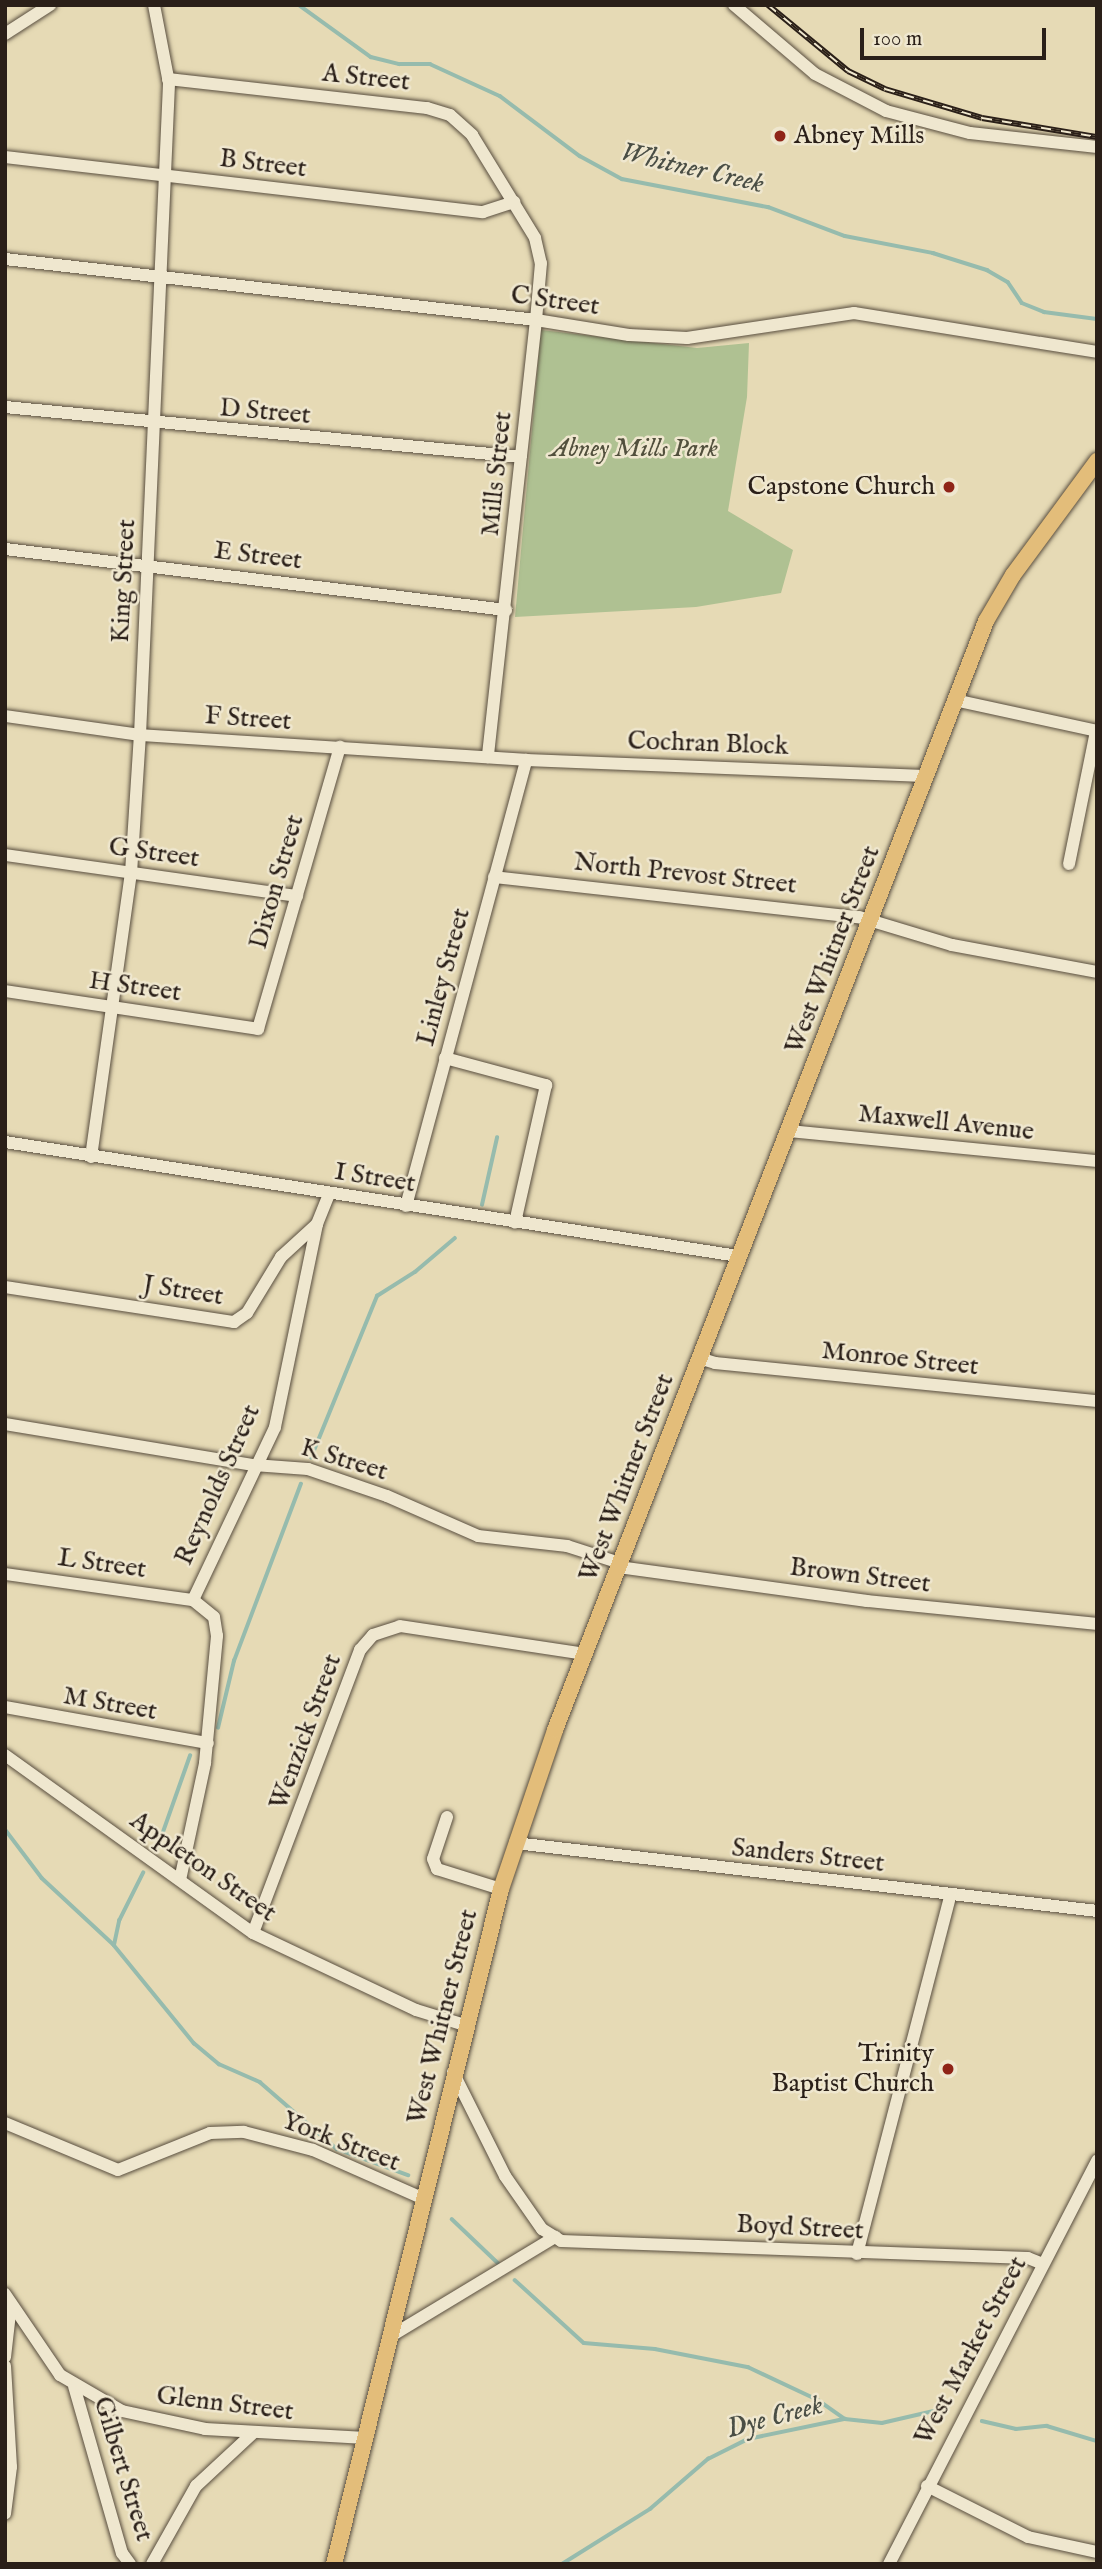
<!DOCTYPE html>
<html>
<head>
<meta charset="utf-8">
<style>
	body { margin:0 }
	#map { position:relative; width:1102px; height:2569px; overflow:hidden; background:#e6dab5; font-family:"IM FELL English",serif }
	div>[style] { position:absolute }
	.green>* { inset:0; background:#afc192 }
	.stream>* { height:3.5px; margin:-1.75px; padding:0 1.75px; transform-origin:1.75px; border-radius:1.75px; background:#96bbad }
	.roads { filter:drop-shadow(0 0 2px #594e3f) drop-shadow(0 0 2px #594e3f) }
	.minor>* { height:12px; margin:-6px; padding:0 6px; transform-origin:6px; border-radius:6px; background:#efe7cf }
	.major>* { height:16px; margin:-8px; padding:0 8px; transform-origin:8px; border-radius:8px; background:#e3bd7a }
	.rail>* { height:6px; margin-top:-3px; transform-origin:0; background:repeating-linear-gradient(90deg,#efe7cf 0 10px,#2a1f18 0 20px); box-sizing:border-box; border-block:2px solid #2a1f18 }
	.dots>* { width:19px; height:19px; translate:-50% -50%; box-sizing:border-box; border:4px solid #efe7cf; border-radius:50% }
	span { translate:-50% -50%; white-space:nowrap; text-align:center; line-height:1.15; -webkit-text-stroke:5px #efe7cf; paint-order:stroke }
	.street-label { font-size:26px; color:#2a1f18 }
	.poi-label { font-size:26px; color:#2a1f18 }
	.left { translate:0 -50%; text-align:left }
	.right { translate:-100% -50%; text-align:right }
	.park-label { font-size:26px; color:#52503d; font-style:italic }
	.water-label { font-size:28px; color:#4a4e45; font-style:italic }
	.frame { position:absolute; inset:0; border:7px solid #2a1f18; pointer-events:none }
	.scale { position:absolute; left:860px; top:28px; width:186px; height:32px; box-sizing:border-box; border:4px solid #2a1f18; border-top:0; padding-left:9px; font-size:21px; line-height:24px; white-space:nowrap; color:#2a1f18; -webkit-text-stroke:5px #efe7cf; paint-order:stroke }
</style>
</head>
<body>
<div id="map">
	<div class="green">
		<div style="clip-path:polygon(541px 330px,697px 348px,749px 343px,747px 397px,728px 511px,793px 550px,781px 593px,696px 607px,515px 617px)"></div>
	</div>
	<div class="stream">
		<div style="left:299px;top:5px;width:89px;rotate:35.8deg"></div>
		<div style="left:371px;top:57px;width:29px;rotate:14deg"></div>
		<div style="left:399px;top:64px;width:31px"></div>
		<div style="left:430px;top:64px;width:77px;rotate:24.6deg"></div>
		<div style="left:500px;top:96px;width:100px;rotate:36.9deg"></div>
		<div style="left:580px;top:156px;width:48px;rotate:28.7deg"></div>
		<div style="left:622px;top:179px;width:149px;rotate:10.9deg"></div>
		<div style="left:768px;top:207px;width:82px;rotate:20.6deg"></div>
		<div style="left:845px;top:236px;width:90px;rotate:10.9deg"></div>
		<div style="left:933px;top:253px;width:57px;rotate:17.5deg"></div>
		<div style="left:987px;top:270px;width:24px;rotate:30deg"></div>
		<div style="left:1008px;top:282px;width:25px;rotate:56deg"></div>
		<div style="left:1022px;top:303px;width:24px;rotate:22deg"></div>
		<div style="left:1044px;top:312px;width:53px;rotate:7.5deg"></div>
		<div style="left:482px;top:1205px;width:69px;rotate:-77.4deg"></div>
		<div style="left:311px;top:1458px;width:175px;rotate:-67.8deg"></div>
		<div style="left:377px;top:1296px;width:45px;rotate:-32.3deg"></div>
		<div style="left:415px;top:1272px;width:52px;rotate:-40.4deg"></div>
		<div style="left:218px;top:1728px;width:69px;rotate:-76.6deg"></div>
		<div style="left:234px;top:1661px;width:189px;rotate:-69.3deg"></div>
		<div style="left:5px;top:1829px;width:61px;rotate:52.9deg"></div>
		<div style="left:42px;top:1878px;width:98px;rotate:42.9deg"></div>
		<div style="left:114px;top:1945px;width:127px;rotate:50.8deg"></div>
		<div style="left:194px;top:2043px;width:33px;rotate:40deg"></div>
		<div style="left:219px;top:2064px;width:45px;rotate:23.7deg"></div>
		<div style="left:260px;top:2082px;width:102px;rotate:41deg"></div>
		<div style="left:337px;top:2149px;width:76px;rotate:20.1deg"></div>
		<div style="left:157px;top:1849px;width:99px;rotate:-70.5deg"></div>
		<div style="left:114px;top:1945px;width:25px;rotate:-78deg"></div>
		<div style="left:119px;top:1921px;width:54px;rotate:-63.4deg"></div>
		<div style="left:452px;top:2219px;width:64px;rotate:43.7deg"></div>
		<div style="left:515px;top:2280px;width:93px;rotate:42.4deg"></div>
		<div style="left:584px;top:2343px;width:71px;rotate:4.8deg"></div>
		<div style="left:655px;top:2349px;width:95px;rotate:11deg"></div>
		<div style="left:748px;top:2367px;width:77px;rotate:25.2deg"></div>
		<div style="left:818px;top:2400px;width:32px;rotate:35deg"></div>
		<div style="left:982px;top:2421px;width:35px;rotate:13deg"></div>
		<div style="left:1016px;top:2429px;width:31px;rotate:-6deg"></div>
		<div style="left:1047px;top:2426px;width:52px;rotate:16.7deg"></div>
		<div style="left:562px;top:2564px;width:104px;rotate:-32deg"></div>
		<div style="left:650px;top:2509px;width:77px;rotate:-40.8deg"></div>
		<div style="left:708px;top:2459px;width:45px;rotate:-26.6deg"></div>
		<div style="left:748px;top:2439px;width:99px;rotate:-11.7deg"></div>
		<div style="left:845px;top:2419px;width:37px;rotate:6deg"></div>
		<div style="left:882px;top:2423px;width:67px;rotate:-13deg"></div>
	</div>
	<div class="roads">
		<div class="minor">
			<div style="left:734px;top:5px;width:106px;rotate:40.4deg"></div>
			<div style="left:815px;top:74px;width:80px;rotate:27.5deg"></div>
			<div style="left:886px;top:111px;width:87px;rotate:14.7deg"></div>
			<div style="left:970px;top:133px;width:128px;rotate:6.3deg"></div>
			<div style="left:5px;top:34px;width:54px;rotate:-32.8deg"></div>
			<div style="left:168px;top:79px;width:261px;rotate:6.4deg"></div>
			<div style="left:427px;top:108px;width:24px;rotate:17deg"></div>
			<div style="left:450px;top:115px;width:30px;rotate:42deg"></div>
			<div style="left:472px;top:135px;width:121px;rotate:58.5deg"></div>
			<div style="left:535px;top:238px;width:26px;rotate:77deg"></div>
			<div style="left:541px;top:263px;width:57px;rotate:95deg"></div>
			<div style="left:536px;top:320px;width:440px;rotate:96.3deg"></div>
			<div style="left:5px;top:157px;width:481px;rotate:6.6deg"></div>
			<div style="left:483px;top:212px;width:33px;rotate:-18deg"></div>
			<div style="left:5px;top:259px;width:534px;rotate:6.55deg"></div>
			<div style="left:536px;top:320px;width:94px;rotate:9.2deg"></div>
			<div style="left:629px;top:335px;width:58px;rotate:3deg"></div>
			<div style="left:687px;top:338px;width:169px;rotate:-8.5deg"></div>
			<div style="left:854px;top:313px;width:246px;rotate:9.1deg"></div>
			<div style="left:5px;top:407px;width:518px;rotate:5.53deg"></div>
			<div style="left:5px;top:549px;width:505px;rotate:6.94deg"></div>
			<div style="left:954px;top:700px;width:146px;rotate:12.2deg"></div>
			<div style="left:5px;top:716px;width:136px;rotate:8deg"></div>
			<div style="left:140px;top:735px;width:387px;rotate:3.7deg"></div>
			<div style="left:526px;top:760px;width:399px;rotate:2.3deg"></div>
			<div style="left:5px;top:855px;width:295px;rotate:8deg"></div>
			<div style="left:1069px;top:864px;width:136px;rotate:-78.5deg"></div>
			<div style="left:494px;top:877px;width:367px;rotate:6.3deg"></div>
			<div style="left:859px;top:917px;width:97px;rotate:16.8deg"></div>
			<div style="left:952px;top:945px;width:147px;rotate:10.5deg"></div>
			<div style="left:5px;top:991px;width:256px;rotate:8.5deg"></div>
			<div style="left:258px;top:1029px;width:294px;rotate:-73.8deg"></div>
			<div style="left:445px;top:1058px;width:105px;rotate:15deg"></div>
			<div style="left:546px;top:1085px;width:141px;rotate:102.7deg"></div>
			<div style="left:790px;top:1131px;width:308px;rotate:5.6deg"></div>
			<div style="left:5px;top:1142px;width:742px;rotate:8.84deg"></div>
			<div style="left:91px;top:1157px;width:287px;rotate:-82deg"></div>
			<div style="left:131px;top:873px;width:138px;rotate:-86.3deg"></div>
			<div style="left:140px;top:735px;width:653px;rotate:-87.45deg"></div>
			<div style="left:169px;top:83px;width:79px;rotate:-100.9deg"></div>
			<div style="left:406px;top:1206px;width:462px;rotate:-74.9deg"></div>
			<div style="left:5px;top:1287px;width:232px;rotate:8.7deg"></div>
			<div style="left:234px;top:1322px;width:16px;rotate:-35deg"></div>
			<div style="left:247px;top:1313px;width:66px;rotate:-58.7deg"></div>
			<div style="left:281px;top:1257px;width:49px;rotate:-42.5deg"></div>
			<div style="left:317px;top:1224px;width:32px;rotate:-68deg"></div>
			<div style="left:699px;top:1358px;width:17px;rotate:17deg"></div>
			<div style="left:715px;top:1363px;width:384px;rotate:5.7deg"></div>
			<div style="left:5px;top:1424px;width:252px;rotate:9.4deg"></div>
			<div style="left:254px;top:1465px;width:54px;rotate:4.2deg"></div>
			<div style="left:308px;top:1469px;width:83px;rotate:18.9deg"></div>
			<div style="left:387px;top:1496px;width:99px;rotate:23.7deg"></div>
			<div style="left:478px;top:1536px;width:90px;rotate:6.4deg"></div>
			<div style="left:567px;top:1546px;width:56px;rotate:17.8deg"></div>
			<div style="left:619px;top:1567px;width:250px;rotate:7.8deg"></div>
			<div style="left:867px;top:1601px;width:231px;rotate:5.7deg"></div>
			<div style="left:5px;top:1574px;width:190px;rotate:7.9deg"></div>
			<div style="left:5px;top:1707px;width:206px;rotate:10.1deg"></div>
			<div style="left:5px;top:1755px;width:305px;rotate:35.7deg"></div>
			<div style="left:253px;top:1933px;width:180px;rotate:25.3deg"></div>
			<div style="left:416px;top:2010px;width:51px;rotate:17deg"></div>
			<div style="left:447px;top:1817px;width:44px;rotate:108.4deg"></div>
			<div style="left:433px;top:1859px;width:11px;rotate:68deg"></div>
			<div style="left:437px;top:1869px;width:67px;rotate:17.4deg"></div>
			<div style="left:515px;top:1843px;width:586px;rotate:6.66deg"></div>
			<div style="left:180px;top:1880px;width:120px;rotate:-77.9deg"></div>
			<div style="left:205px;top:1763px;width:128px;rotate:-84.6deg"></div>
			<div style="left:217px;top:1636px;width:19px;rotate:-99deg"></div>
			<div style="left:214px;top:1617px;width:27px;rotate:-141deg"></div>
			<div style="left:193px;top:1600px;width:191px;rotate:-64.6deg"></div>
			<div style="left:275px;top:1427px;width:207px;rotate:-78.3deg"></div>
			<div style="left:253px;top:1933px;width:303px;rotate:-69.3deg"></div>
			<div style="left:360px;top:1650px;width:20px;rotate:-49deg"></div>
			<div style="left:373px;top:1635px;width:28px;rotate:-18deg"></div>
			<div style="left:400px;top:1626px;width:188px;rotate:8.6deg"></div>
			<div style="left:453px;top:2072px;width:116px;rotate:63.4deg"></div>
			<div style="left:505px;top:2176px;width:65px;rotate:55.1deg"></div>
			<div style="left:542px;top:2229px;width:22px;rotate:32deg"></div>
			<div style="left:561px;top:2241px;width:467px;rotate:2.1deg"></div>
			<div style="left:1028px;top:2258px;width:16px;rotate:22deg"></div>
			<div style="left:5px;top:2123px;width:122px;rotate:22.6deg"></div>
			<div style="left:118px;top:2170px;width:99px;rotate:-21.9deg"></div>
			<div style="left:210px;top:2133px;width:34px;rotate:-2deg"></div>
			<div style="left:244px;top:2132px;width:71px;rotate:14.6deg"></div>
			<div style="left:313px;top:2150px;width:121px;rotate:23.8deg"></div>
			<div style="left:857px;top:2254px;width:372px;rotate:-75.4deg"></div>
			<div style="left:5px;top:2294px;width:98px;rotate:55.8deg"></div>
			<div style="left:60px;top:2375px;width:72px;rotate:30.1deg"></div>
			<div style="left:122px;top:2411px;width:85px;rotate:12.2deg"></div>
			<div style="left:205px;top:2429px;width:161px;rotate:3.2deg"></div>
			<div style="left:391px;top:2336px;width:192px;rotate:-31.1deg"></div>
			<div style="left:5px;top:2357px;width:53px;rotate:-83.5deg"></div>
			<div style="left:5px;top:2366px;width:101px;rotate:86.6deg"></div>
			<div style="left:11px;top:2467px;width:47px;rotate:97.3deg"></div>
			<div style="left:74px;top:2386px;width:174px;rotate:74deg"></div>
			<div style="left:122px;top:2553px;width:14px;rotate:54deg"></div>
			<div style="left:927px;top:2486px;width:113px;rotate:26.8deg"></div>
			<div style="left:1028px;top:2537px;width:71px;rotate:12.3deg"></div>
			<div style="left:152px;top:2564px;width:90px;rotate:-60.6deg"></div>
			<div style="left:196px;top:2486px;width:78px;rotate:-42.9deg"></div>
			<div style="left:889px;top:2564px;width:454px;rotate:-62.7deg"></div>
		</div>
		<div class="major">
			<div style="left:334px;top:2564px;width:695px;rotate:-76.1deg"></div>
			<div style="left:501px;top:1889px;width:168px;rotate:-71.2deg"></div>
			<div style="left:555px;top:1730px;width:1190px;rotate:-68.76deg"></div>
			<div style="left:986px;top:621px;width:53px;rotate:-59.6deg"></div>
			<div style="left:1013px;top:575px;width:142px;rotate:-53.6deg"></div>
		</div>
	</div>
	<div class="rail">
		<div style="left:768px;top:5px;width:104px;rotate:39.5deg"></div>
		<div style="left:848px;top:71px;width:41px;rotate:25.9deg"></div>
		<div style="left:885px;top:89px;width:101px;rotate:16.6deg"></div>
		<div style="left:982px;top:118px;width:117px;rotate:9.4deg"></div>
	</div>
	<div class="dots">
		<div style="left:780px;top:136px;background:#8f2418"></div>
		<div style="left:949px;top:487px;background:#8f2418"></div>
		<div style="left:948px;top:2069px;background:#8f2418"></div>
	</div>
	<div class="street-label">
		<span style="left:366px;top:78px;rotate:6deg">A Street</span>
		<span style="left:263px;top:164px;rotate:7deg">B Street</span>
		<span style="left:555px;top:301px;rotate:8deg">C Street</span>
		<span style="left:265px;top:412px;rotate:5deg">D Street</span>
		<span style="left:497px;top:474px;rotate:-84deg">Mills Street</span>
		<span style="left:258px;top:556px;rotate:7deg">E Street</span>
		<span style="left:124px;top:581px;rotate:-87deg">King Street</span>
		<span style="left:248px;top:719px;rotate:4deg">F Street</span>
		<span style="left:708px;top:744px;rotate:2deg">Cochran Block</span>
		<span style="left:154px;top:853px;rotate:8deg">G Street</span>
		<span style="left:685px;top:874px;rotate:6deg">North Prevost Street</span>
		<span style="left:277px;top:882px;rotate:-74deg">Dixon Street</span>
		<span style="left:833px;top:950px;rotate:-69deg">West Whitner Street</span>
		<span style="left:444px;top:977px;rotate:-75deg">Linley Street</span>
		<span style="left:135px;top:987px;rotate:8deg">H Street</span>
		<span style="left:946px;top:1123px;rotate:6deg">Maxwell Avenue</span>
		<span style="left:375px;top:1178px;rotate:9deg">I Street</span>
		<span style="left:183px;top:1291px;rotate:9deg">J Street</span>
		<span style="left:900px;top:1359px;rotate:6deg">Monroe Street</span>
		<span style="left:344px;top:1460px;rotate:17deg">K Street</span>
		<span style="left:627px;top:1478px;rotate:-69deg">West Whitner Street</span>
		<span style="left:218px;top:1485px;rotate:-66deg">Reynolds Street</span>
		<span style="left:102px;top:1564px;rotate:8deg">L Street</span>
		<span style="left:860px;top:1576px;rotate:7deg">Brown Street</span>
		<span style="left:110px;top:1704px;rotate:10deg">M Street</span>
		<span style="left:306px;top:1732px;rotate:-70deg">Wenzick Street</span>
		<span style="left:808px;top:1856px;rotate:6deg">Sanders Street</span>
		<span style="left:203px;top:1867px;rotate:35deg">Appleton Street</span>
		<span style="left:443px;top:2017px;rotate:-76deg">West Whitner Street</span>
		<span style="left:341px;top:2142px;rotate:21deg">York Street</span>
		<span style="left:800px;top:2228px;rotate:3deg">Boyd Street</span>
		<span style="left:971px;top:2351px;rotate:-62deg">West Market Street</span>
		<span style="left:225px;top:2404px;rotate:7deg">Glenn Street</span>
		<span style="left:123px;top:2469px;rotate:73deg">Gilbert Street</span>
	</div>
	<div class="poi-label">
		<span class="left" style="left:794px;top:136px">Abney Mills</span>
		<span class="right" style="left:935px;top:487px">Capstone Church</span>
		<span class="right" style="left:934px;top:2069px">Trinity<br>Baptist Church</span>
	</div>
	<div class="park-label">
		<span style="left:634px;top:449px">Abney Mills Park</span>
	</div>
	<div class="water-label">
		<span style="left:692px;top:169px;rotate:13deg">Whitner Creek</span>
		<span style="left:775px;top:2418px;rotate:-15deg">Dye Creek</span>
	</div>
	<div class="frame"></div>
	<div class="scale">100 m</div>
</div>
</body>
</html>
